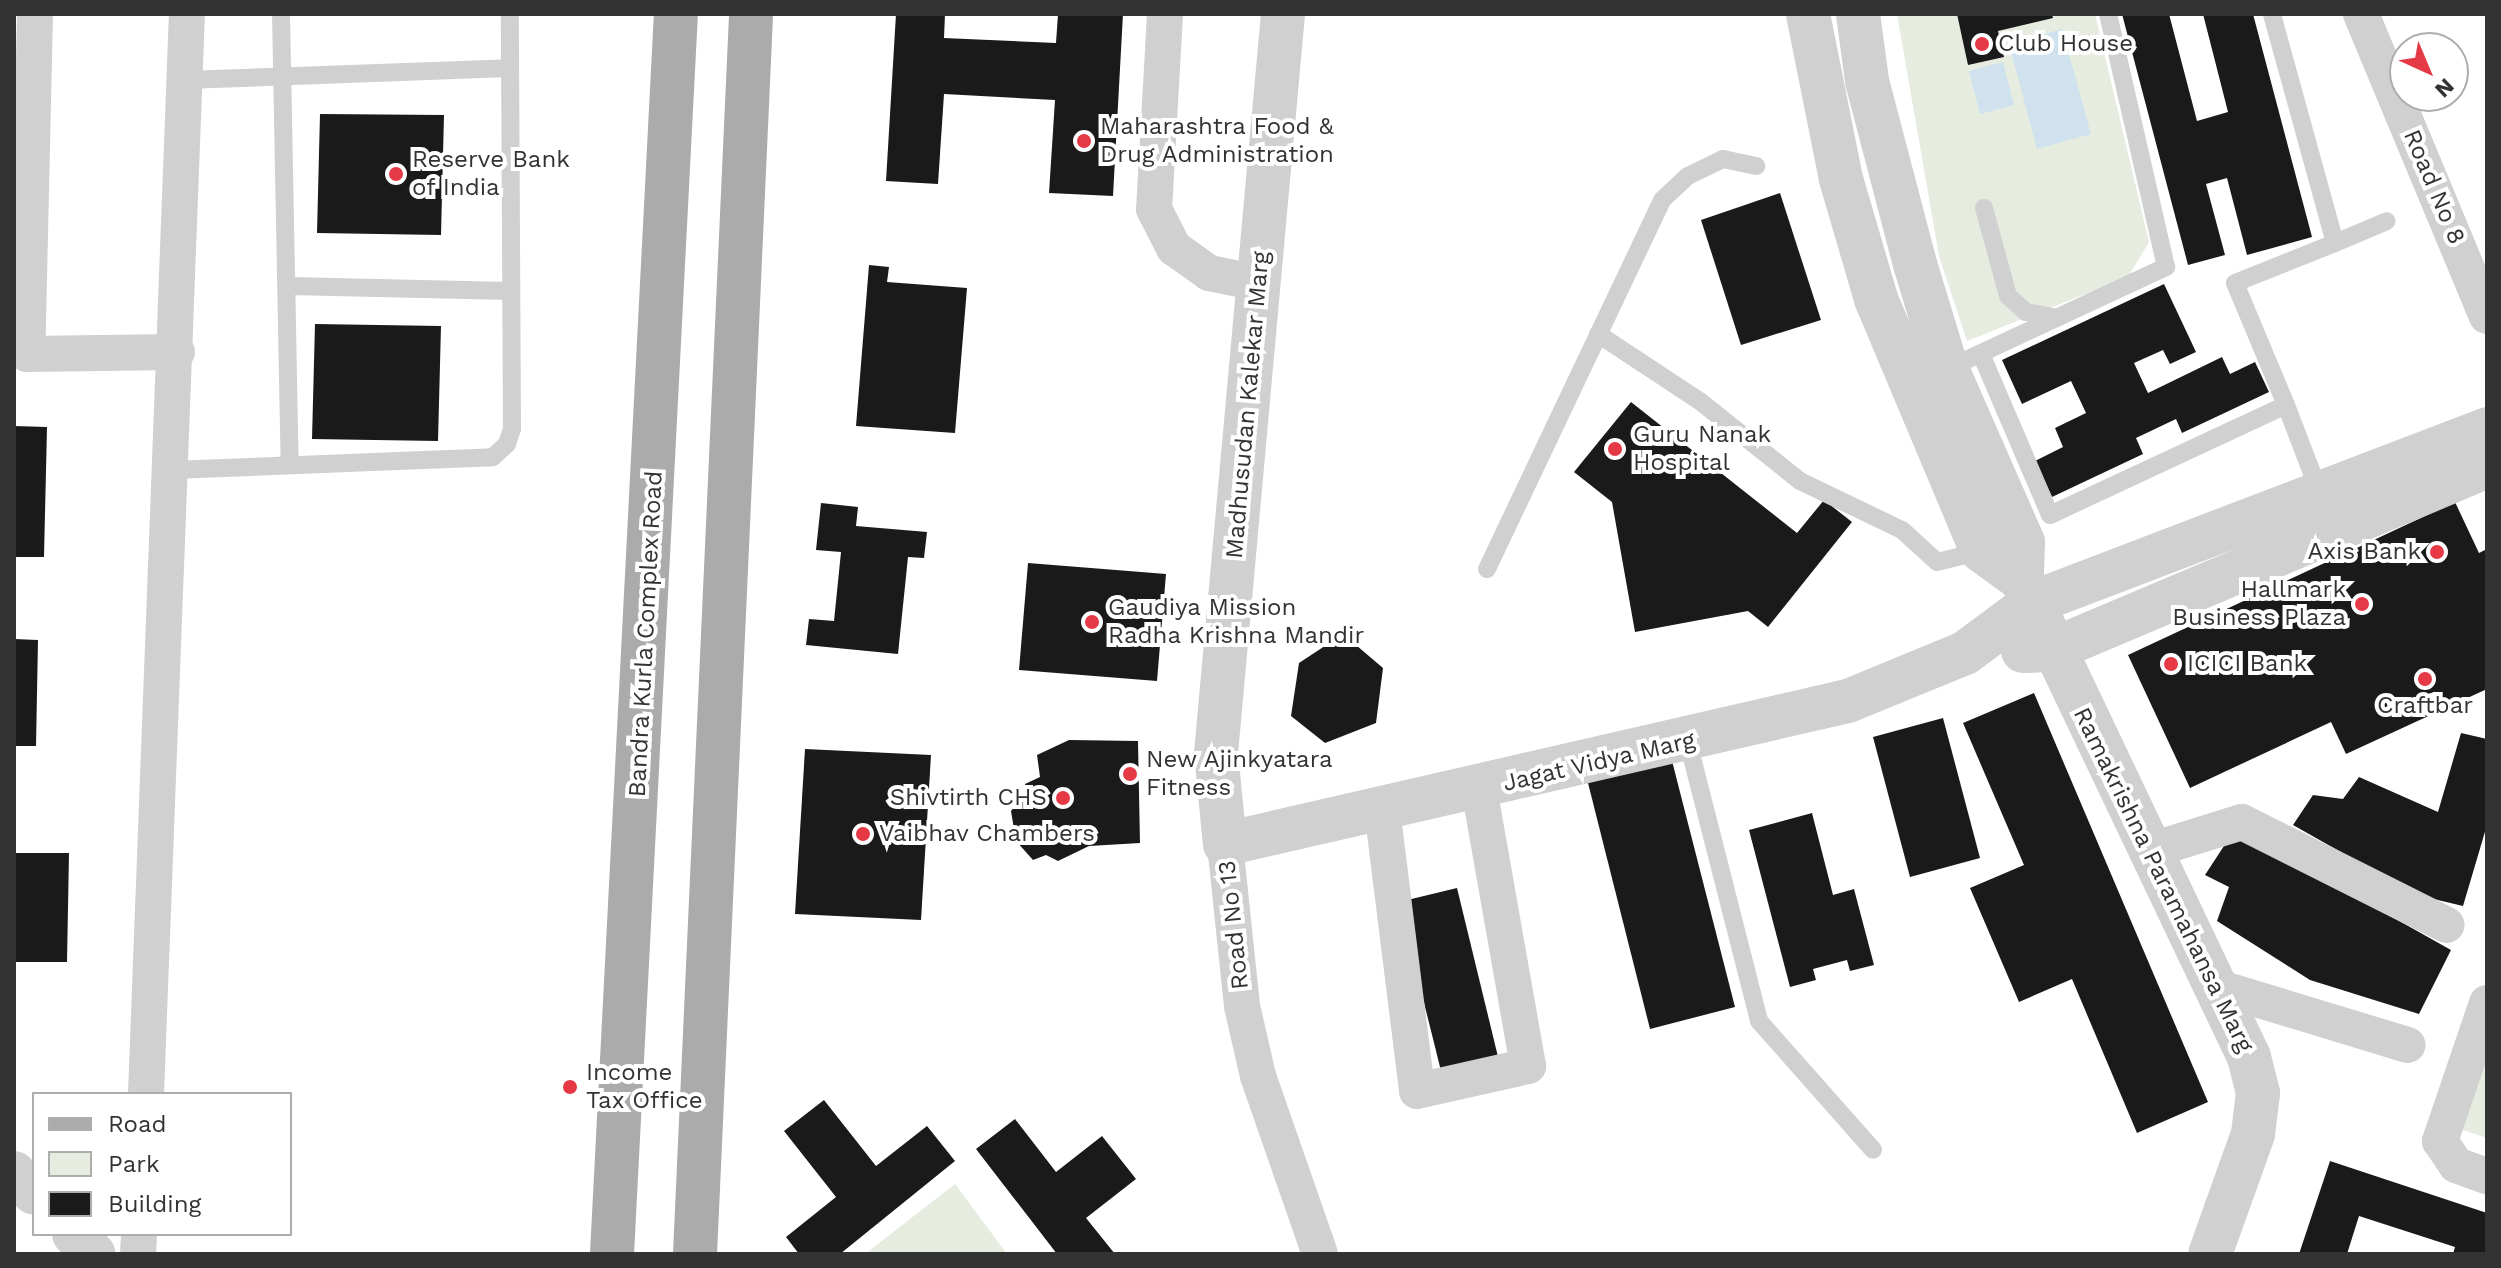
<!DOCTYPE html>
<html>
<head>
<meta charset="utf-8">
<style>
	body { margin:0 }
	#map { position:relative; width:2501px; height:1268px; overflow:hidden; background:#fff; font-family:"Work Sans",sans-serif }
	div>[style] { position:absolute }
	.green>* { inset:0; background:#e6ecdf }
	.water>* { inset:0; background:#cfe2ee }
	.building>* { inset:0; background:#1a1a1a }
	.service>* { height:18px; margin:-9px; padding:0 9px; transform-origin:9px; border-radius:9px; background:#d0d0d0 }
	.minor>* { height:36px; margin:-18px; padding:0 18px; transform-origin:18px; border-radius:18px; background:#d0d0d0 }
	.tertiary>* { height:44px; margin:-22px; padding:0 22px; transform-origin:22px; border-radius:22px; background:#d0d0d0 }
	.primary>* { height:44px; margin:-22px; padding:0 22px; transform-origin:22px; border-radius:22px; background:#ababab }
	.dots>* { width:22px; height:22px; translate:-50% -50%; box-sizing:border-box; border:4px solid #fff; border-radius:50% }
	span { translate:-50% -50%; white-space:nowrap; text-align:center; line-height:1.15; -webkit-text-stroke:8px #fff; paint-order:stroke }
	.poi-label { font-size:24px; color:#333 }
	.left { translate:0 -50%; text-align:left }
	.right { translate:-100% -50%; text-align:right }
	.street-label { font-size:24px; color:#333 }
	.frame { position:absolute; inset:0; border:16px solid #333; pointer-events:none }
	.legend { position:absolute; left:32px; top:1092px; width:260px; height:144px; box-sizing:border-box; background:#fff; border:2px solid #adadad; margin:0; padding:10px 14px; list-style:none; font-size:24px; color:#333 }
	.legend li { display:flex; align-items:center; gap:16px; height:40px }
	.legend b { width:40px; border:2px solid #adadad }
	.north { position:absolute; left:2389px; top:32px; width:80px; height:80px; box-sizing:border-box; background:#fff; border:2px solid #adadad; border-radius:50%; rotate:136deg; font-size:22px; font-weight:700; line-height:32px; text-align:center; color:#333 }
	.north::after { content:''; display:block; margin:auto; width:28px; height:36px; background:#e63946; clip-path:polygon(50% 0,100% 100%,50% 72%,0 100%) }
</style>
</head>
<body>
<div id="map">
	<div class="green">
		<div style="clip-path:polygon(1897px 14px,2095px 14px,2149px 242px,2128px 277px,1967px 341px,1939px 256px)"></div>
		<div style="clip-path:polygon(2487px 1039px,2487px 1138px,2445px 1124px)"></div>
		<div style="clip-path:polygon(955px 1184px,1007px 1254px,865px 1254px)"></div>
	</div>
	<div class="water">
		<div style="clip-path:polygon(2062px 29px,2091px 134px,2037px 149px,2009px 44px)"></div>
		<div style="clip-path:polygon(2003px 62px,2014px 105px,1980px 114px,1969px 71px)"></div>
	</div>
	<div class="building">
		<div style="clip-path:polygon(896px 14px,945px 14px,944px 38px,1056px 43px,1058px 14px,1123px 14px,1113px 196px,1049px 193px,1055px 100px,944px 94px,938px 184px,886px 181px)"></div>
		<div style="clip-path:polygon(1957px 14px,2052px 14px,2053px 18px,1998px 31px,2004px 57px,1968px 65px)"></div>
		<div style="clip-path:polygon(2122px 14px,2169px 14px,2197px 121px,2228px 112px,2203px 14px,2253px 14px,2312px 237px,2247px 255px,2227px 178px,2206px 184px,2225px 255px,2188px 265px)"></div>
		<div style="clip-path:polygon(320px 114px,444px 115px,441px 235px,317px 233px)"></div>
		<div style="clip-path:polygon(1780px 193px,1821px 320px,1741px 345px,1701px 220px)"></div>
		<div style="clip-path:polygon(869px 265px,889px 267px,887px 282px,967px 288px,955px 433px,856px 426px)"></div>
		<div style="clip-path:polygon(2164px 284px,2196px 352px,2170px 364px,2163px 350px,2134px 363px,2148px 393px,2222px 357px,2230px 374px,2255px 362px,2269px 392px,2182px 433px,2176px 419px,2136px 438px,2143px 454px,2052px 497px,2035px 461px,2063px 447px,2055px 428px,2086px 413px,2071px 381px,2022px 404px,2002px 360px)"></div>
		<div style="clip-path:polygon(315px 324px,441px 326px,438px 441px,312px 439px)"></div>
		<div style="clip-path:polygon(1631px 402px,1797px 533px,1824px 500px,1852px 522px,1768px 627px,1748px 611px,1635px 632px,1612px 502px,1574px 472px)"></div>
		<div style="clip-path:polygon(14px 426px,47px 427px,44px 557px,14px 557px)"></div>
		<div style="clip-path:polygon(2455px 502px,2479px 553px,2487px 549px,2487px 689px,2346px 754px,2331px 722px,2190px 788px,2128px 655px)"></div>
		<div style="clip-path:polygon(821px 503px,858px 507px,856px 526px,927px 532px,924px 558px,908px 557px,898px 654px,806px 645px,809px 619px,834px 621px,841px 552px,816px 550px)"></div>
		<div style="clip-path:polygon(1028px 563px,1166px 574px,1157px 681px,1019px 670px)"></div>
		<div style="clip-path:polygon(1343px 634px,1383px 668px,1376px 723px,1325px 743px,1291px 716px,1299px 663px)"></div>
		<div style="clip-path:polygon(14px 639px,38px 640px,36px 746px,14px 746px)"></div>
		<div style="clip-path:polygon(2034px 693px,2208px 1102px,2137px 1133px,2072px 979px,2019px 1002px,1970px 888px,2024px 865px,1963px 723px)"></div>
		<div style="clip-path:polygon(1943px 718px,1980px 858px,1910px 877px,1873px 737px)"></div>
		<div style="clip-path:polygon(2461px 733px,2487px 739px,2487px 825px,2463px 906px,2417px 895px,2293px 825px,2313px 795px,2343px 799px,2359px 777px,2438px 812px)"></div>
		<div style="clip-path:polygon(1069px 740px,1138px 741px,1140px 843px,1089px 846px,1058px 861px,1046px 855px,1033px 860px,1016px 841px,1011px 811px,1026px 792px,1025px 784px,1040px 777px,1037px 755px)"></div>
		<div style="clip-path:polygon(805px 749px,931px 755px,921px 920px,795px 914px)"></div>
		<div style="clip-path:polygon(1671px 757px,1735px 1007px,1650px 1029px,1587px 779px)"></div>
		<div style="clip-path:polygon(1812px 813px,1833px 895px,1854px 889px,1874px 965px,1850px 971px,1847px 960px,1813px 969px,1816px 980px,1790px 987px,1749px 830px)"></div>
		<div style="clip-path:polygon(2235px 829px,2451px 950px,2419px 1014px,2310px 980px,2217px 921px,2229px 887px,2205px 875px)"></div>
		<div style="clip-path:polygon(14px 853px,69px 853px,67px 962px,14px 962px)"></div>
		<div style="clip-path:polygon(1457px 888px,1500px 1065px,1443px 1079px,1399px 902px)"></div>
		<div style="clip-path:polygon(824px 1100px,876px 1166px,927px 1126px,955px 1161px,840px 1254px,799px 1254px,786px 1237px,836px 1197px,784px 1131px)"></div>
		<div style="clip-path:polygon(1015px 1119px,1056px 1172px,1102px 1136px,1136px 1179px,1086px 1218px,1115px 1254px,1057px 1254px,976px 1149px)"></div>
		<div style="clip-path:polygon(2330px 1161px,2487px 1213px,2487px 1254px,2453px 1254px,2455px 1247px,2359px 1216px,2347px 1254px,2299px 1254px)"></div>
	</div>
	<div class="service">
		<div style="left:281px;top:14px;width:451px;rotate:88.9deg"></div>
		<div style="left:185px;top:80px;width:324px;rotate:-2.1deg"></div>
		<div style="left:1984px;top:208px;width:91px;rotate:74.7deg"></div>
		<div style="left:2008px;top:296px;width:24px;rotate:42deg"></div>
		<div style="left:2026px;top:312px;width:31px;rotate:11deg"></div>
		<div style="left:2335px;top:243px;width:56px;rotate:-22.9deg"></div>
		<div style="left:289px;top:286px;width:222px;rotate:1.3deg"></div>
		<div style="left:1598px;top:334px;width:123px;rotate:33.4deg"></div>
		<div style="left:1701px;top:402px;width:127px;rotate:38.6deg"></div>
		<div style="left:1800px;top:481px;width:113px;rotate:25.7deg"></div>
		<div style="left:1902px;top:530px;width:47px;rotate:42.4deg"></div>
		<div style="left:1937px;top:562px;width:46px;rotate:-13.7deg"></div>
		<div style="left:1981px;top:354px;width:175px;rotate:66.8deg"></div>
		<div style="left:2050px;top:515px;width:260px;rotate:-25deg"></div>
		<div style="left:2286px;top:405px;width:132px;rotate:-112.7deg"></div>
		<div style="left:2235px;top:283px;width:108px;rotate:-21.8deg"></div>
		<div style="left:2335px;top:243px;width:238px;rotate:-105.4deg"></div>
		<div style="left:1947px;top:369px;width:242px;rotate:-25deg"></div>
		<div style="left:2166px;top:267px;width:260px;rotate:-102.9deg"></div>
		<div style="left:2286px;top:405px;width:90px;rotate:69.1deg"></div>
		<div style="left:173px;top:470px;width:320px;rotate:-2.3deg"></div>
		<div style="left:493px;top:457px;width:19px;rotate:-43deg"></div>
		<div style="left:507px;top:444px;width:16px;rotate:-72deg"></div>
		<div style="left:512px;top:429px;width:415px;rotate:-90.3deg"></div>
		<div style="left:1487px;top:569px;width:408px;rotate:-64.6deg"></div>
		<div style="left:1662px;top:200px;width:35px;rotate:-43deg"></div>
		<div style="left:1688px;top:176px;width:39px;rotate:-26deg"></div>
		<div style="left:1723px;top:159px;width:34px;rotate:12deg"></div>
		<div style="left:1688px;top:742px;width:288px;rotate:75.7deg"></div>
		<div style="left:1759px;top:1021px;width:172px;rotate:48.5deg"></div>
	</div>
	<div class="minor">
		<div style="left:35px;top:14px;width:340px;rotate:91.3deg"></div>
		<div style="left:27px;top:354px;width:150px;rotate:-0.8deg"></div>
		<div style="left:1165px;top:14px;width:195px;rotate:93.2deg"></div>
		<div style="left:1154px;top:209px;width:44px;rotate:62.9deg"></div>
		<div style="left:1174px;top:248px;width:43px;rotate:35.5deg"></div>
		<div style="left:1209px;top:273px;width:51px;rotate:11.3deg"></div>
		<div style="left:2361px;top:14px;width:327px;rotate:67.4deg"></div>
		<div style="left:1382px;top:809px;width:284px;rotate:82.9deg"></div>
		<div style="left:1417px;top:1091px;width:114px;rotate:-12.7deg"></div>
		<div style="left:1528px;top:1066px;width:281px;rotate:-100deg"></div>
		<div style="left:1225px;top:844px;width:163px;rotate:84deg"></div>
		<div style="left:1242px;top:1006px;width:72px;rotate:77.1deg"></div>
		<div style="left:1258px;top:1076px;width:188px;rotate:70.8deg"></div>
		<div style="left:2152px;top:850px;width:94px;rotate:-17.3deg"></div>
		<div style="left:2242px;top:822px;width:229px;rotate:26.7deg"></div>
		<div style="left:2220px;top:988px;width:196px;rotate:16.9deg"></div>
		<div style="left:2487px;top:1003px;width:146px;rotate:108.8deg"></div>
		<div style="left:2440px;top:1141px;width:29px;rotate:56deg"></div>
		<div style="left:2456px;top:1165px;width:33px;rotate:20deg"></div>
		<div style="left:146px;top:1094px;width:1081px;rotate:-87.83deg"></div>
		<div style="left:138px;top:1254px;width:20px;rotate:-87deg"></div>
	</div>
	<div class="tertiary">
		<div style="left:1283px;top:14px;width:742px;rotate:95.18deg"></div>
		<div style="left:1216px;top:753px;width:91px;rotate:84.4deg"></div>
		<div style="left:1225px;top:844px;width:639px;rotate:-12.93deg"></div>
		<div style="left:1848px;top:701px;width:126px;rotate:-22.3deg"></div>
		<div style="left:1965px;top:653px;width:84px;rotate:-36.7deg"></div>
		<div style="left:2032px;top:603px;width:487px;rotate:-20.9deg"></div>
		<div style="left:1808px;top:14px;width:168px;rotate:78.7deg"></div>
		<div style="left:1841px;top:179px;width:125px;rotate:73.7deg"></div>
		<div style="left:1876px;top:299px;width:273px;rotate:67.2deg"></div>
		<div style="left:1982px;top:551px;width:49px;rotate:35.9deg"></div>
		<div style="left:1858px;top:14px;width:68px;rotate:82.3deg"></div>
		<div style="left:1867px;top:81px;width:189px;rotate:75.3deg"></div>
		<div style="left:1915px;top:264px;width:110px;rotate:73.1deg"></div>
		<div style="left:1947px;top:369px;width:189px;rotate:66.3deg"></div>
		<div style="left:2023px;top:542px;width:38px;rotate:92deg"></div>
		<div style="left:2022px;top:580px;width:528px;rotate:64.55deg"></div>
		<div style="left:2249px;top:1057px;width:37px;rotate:76deg"></div>
		<div style="left:2258px;top:1093px;width:41px;rotate:97deg"></div>
		<div style="left:2253px;top:1134px;width:127px;rotate:109.7deg"></div>
		<div style="left:2023px;top:651px;width:29px;rotate:-2deg"></div>
		<div style="left:2052px;top:650px;width:472px;rotate:-22.9deg"></div>
		<div style="left:14px;top:1173px;width:28px;rotate:45deg"></div>
		<div style="left:74px;top:1234px;width:28px;rotate:46deg"></div>
	</div>
	<div class="primary">
		<div style="left:612px;top:1254px;width:1242px;rotate:-87.05deg"></div>
		<div style="left:695px;top:1254px;width:1241px;rotate:-87.41deg"></div>
	</div>
	<div class="dots">
		<div style="left:1982px;top:44px;background:#e63946"></div>
		<div style="left:1084px;top:141px;background:#e63946"></div>
		<div style="left:396px;top:174px;background:#e63946"></div>
		<div style="left:1615px;top:449px;background:#e63946"></div>
		<div style="left:2437px;top:552px;background:#e63946"></div>
		<div style="left:2362px;top:604px;background:#e63946"></div>
		<div style="left:1092px;top:622px;background:#e63946"></div>
		<div style="left:2171px;top:664px;background:#e63946"></div>
		<div style="left:2425px;top:679px;background:#e63946"></div>
		<div style="left:1130px;top:774px;background:#e63946"></div>
		<div style="left:1063px;top:798px;background:#e63946"></div>
		<div style="left:863px;top:834px;background:#e63946"></div>
		<div style="left:570px;top:1087px;background:#e63946"></div>
	</div>
	<div class="poi-label">
		<span class="left" style="left:1998px;top:44px">Club House</span>
		<span class="left" style="left:1100px;top:141px">Maharashtra Food &amp;<br>Drug Administration</span>
		<span class="left" style="left:412px;top:174px">Reserve Bank<br>of India</span>
		<span class="left" style="left:1633px;top:449px">Guru Nanak<br>Hospital</span>
		<span class="right" style="left:2421px;top:552px">Axis Bank</span>
		<span class="right" style="left:2346px;top:604px">Hallmark<br>Business Plaza</span>
		<span class="left" style="left:1108px;top:622px">Gaudiya Mission<br>Radha Krishna Mandir</span>
		<span class="left" style="left:2187px;top:664px">ICICI Bank</span>
		<span style="left:2425px;top:706px">Craftbar</span>
		<span class="left" style="left:1146px;top:774px">New Ajinkyatara<br>Fitness</span>
		<span class="right" style="left:1047px;top:798px">Shivtirth CHS</span>
		<span class="left" style="left:879px;top:834px">Vaibhav Chambers</span>
		<span class="left" style="left:586px;top:1087px">Income<br>Tax Office</span>
	</div>
	<div class="street-label">
		<span style="left:2434px;top:187px;rotate:67deg">Road No 8</span>
		<span style="left:1248px;top:405px;rotate:-85deg">Madhusudan Kalekar Marg</span>
		<span style="left:646px;top:634px;rotate:-87deg">Bandra Kurla Complex Road</span>
		<span style="left:1599px;top:762px;rotate:-13deg">Jagat Vidya Marg</span>
		<span style="left:2163px;top:880px;rotate:64deg">Ramakrishna Paramahansa Marg</span>
		<span style="left:1234px;top:925px;rotate:-96deg">Road No 13</span>
	</div>
	<div class="frame"></div>
	<ul class="legend">
	<li><b style="height:10px;background:#ababab"></b>Road</li>
	<li><b style="height:22px;background:#e6ecdf"></b>Park</li>
	<li><b style="height:22px;background:#1a1a1a"></b>Building</li>
	</ul>
	<div class="north">N</div>
</div>
</body>
</html>
